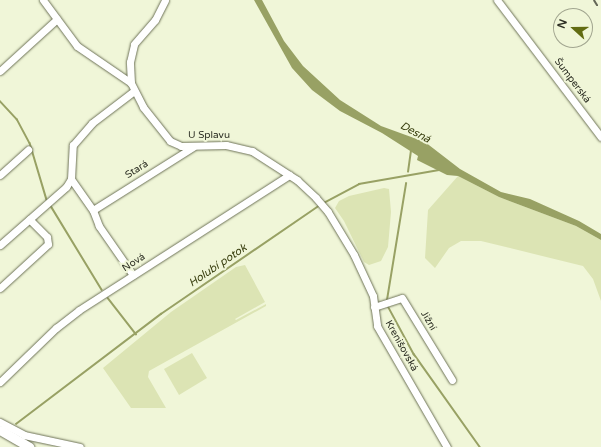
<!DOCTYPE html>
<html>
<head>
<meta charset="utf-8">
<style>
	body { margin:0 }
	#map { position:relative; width:601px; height:447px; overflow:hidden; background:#f0f6d8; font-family:"Varela Round",sans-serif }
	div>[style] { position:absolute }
	.green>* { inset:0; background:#dce4b4 }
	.water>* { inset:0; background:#98a164 }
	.stream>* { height:1.5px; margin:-0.75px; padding:0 0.75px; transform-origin:0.75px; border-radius:0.75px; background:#98a164 }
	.roads { filter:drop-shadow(0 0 1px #6e7358) drop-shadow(0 0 1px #6e7358) }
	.minor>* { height:7px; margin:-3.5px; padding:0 3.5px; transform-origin:3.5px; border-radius:3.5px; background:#fff }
	.major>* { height:9px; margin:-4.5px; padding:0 4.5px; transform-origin:4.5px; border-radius:4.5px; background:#fff }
	.rail>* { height:1.5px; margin-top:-0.75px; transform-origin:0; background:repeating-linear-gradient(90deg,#646757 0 7px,transparent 0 14px) }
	span { translate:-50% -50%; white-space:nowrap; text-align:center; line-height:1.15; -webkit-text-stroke:4px #f0f6d8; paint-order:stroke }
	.street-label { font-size:10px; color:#2c2e23 }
	.water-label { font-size:11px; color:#383e0e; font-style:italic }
	.north { position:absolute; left:553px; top:8px; width:40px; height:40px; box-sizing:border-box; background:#f0f6d8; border:1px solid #a2a690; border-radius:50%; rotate:291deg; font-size:11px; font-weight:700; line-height:16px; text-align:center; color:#2c2e23 }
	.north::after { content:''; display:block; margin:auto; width:14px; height:18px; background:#626c12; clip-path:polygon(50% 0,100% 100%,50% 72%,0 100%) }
</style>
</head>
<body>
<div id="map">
	<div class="green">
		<div style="clip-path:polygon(458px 176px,499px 197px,576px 226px,601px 240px,601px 301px,593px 279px,583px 266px,481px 241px,461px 241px,449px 248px,435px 268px,425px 258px,428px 210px)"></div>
		<div style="clip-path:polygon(384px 188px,389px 189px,391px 212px,388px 247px,381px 261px,369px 265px,364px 262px,344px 221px,335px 208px,339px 201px,349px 196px)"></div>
		<div style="clip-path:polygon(245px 265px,265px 302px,235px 319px,236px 320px,266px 304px,266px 306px,149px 371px,148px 377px,166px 408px,131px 408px,103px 368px,171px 312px,236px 267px)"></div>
		<div style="clip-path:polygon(192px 353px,207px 378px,179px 395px,164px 369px)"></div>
	</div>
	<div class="water">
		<div style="clip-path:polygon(254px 0,262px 0,284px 41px,303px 66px,340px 100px,381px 126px,425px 142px,460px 169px,501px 192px,530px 199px,579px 221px,601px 234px,601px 240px,576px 226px,499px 197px,458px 176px,447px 175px,417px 160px,418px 156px,382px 133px,340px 111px,312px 90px,292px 68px)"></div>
	</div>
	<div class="stream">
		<div style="left:0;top:101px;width:25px;rotate:47deg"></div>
		<div style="left:17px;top:119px;width:27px;rotate:62deg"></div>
		<div style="left:30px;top:143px;width:59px;rotate:73.4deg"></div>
		<div style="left:408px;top:172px;width:21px;rotate:-82deg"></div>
		<div style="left:324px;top:203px;width:40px;rotate:-28deg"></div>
		<div style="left:359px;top:184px;width:81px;rotate:-9.9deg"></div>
		<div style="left:51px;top:206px;width:98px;rotate:58.7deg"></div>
		<div style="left:108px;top:298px;width:46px;rotate:52.1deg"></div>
		<div style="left:387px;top:300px;width:118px;rotate:-80.7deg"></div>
		<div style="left:388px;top:306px;width:55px;rotate:61.6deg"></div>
		<div style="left:414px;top:354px;width:114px;rotate:54.6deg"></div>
		<div style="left:16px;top:424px;width:182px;rotate:-37.2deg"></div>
		<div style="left:161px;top:314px;width:191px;rotate:-34.4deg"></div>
	</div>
	<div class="roads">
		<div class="minor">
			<div style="left:43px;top:0;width:57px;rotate:53.5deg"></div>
			<div style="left:77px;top:46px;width:65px;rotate:34.4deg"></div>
			<div style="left:131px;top:83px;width:27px;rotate:63deg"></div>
			<div style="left:143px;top:107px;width:43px;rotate:51.5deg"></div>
			<div style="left:170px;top:141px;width:12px;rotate:24deg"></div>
			<div style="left:181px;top:146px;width:45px;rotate:-1.3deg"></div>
			<div style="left:226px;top:145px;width:27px;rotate:13deg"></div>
			<div style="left:252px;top:151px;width:54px;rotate:32.8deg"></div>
			<div style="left:297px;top:180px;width:26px;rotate:43deg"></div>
			<div style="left:316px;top:198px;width:18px;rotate:49deg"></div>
			<div style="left:328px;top:212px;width:50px;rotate:58.8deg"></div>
			<div style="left:354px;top:255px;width:45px;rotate:65.1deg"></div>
			<div style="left:373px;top:296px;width:30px;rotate:82deg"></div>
			<div style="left:377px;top:326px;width:140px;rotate:60deg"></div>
			<div style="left:497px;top:0;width:172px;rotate:52.8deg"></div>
			<div style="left:0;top:71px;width:77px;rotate:-42.4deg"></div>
			<div style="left:131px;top:83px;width:21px;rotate:-93deg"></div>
			<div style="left:130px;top:62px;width:18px;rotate:-77deg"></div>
			<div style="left:134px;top:44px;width:32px;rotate:-49deg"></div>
			<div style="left:155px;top:20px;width:22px;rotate:-63deg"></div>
			<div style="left:0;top:175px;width:38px;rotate:-42deg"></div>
			<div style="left:71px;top:179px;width:38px;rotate:55deg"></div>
			<div style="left:0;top:245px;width:88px;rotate:-41.3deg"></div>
			<div style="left:66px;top:187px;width:9px;rotate:-58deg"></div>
			<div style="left:71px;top:179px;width:34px;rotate:-87deg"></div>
			<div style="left:73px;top:145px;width:29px;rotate:-49deg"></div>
			<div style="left:92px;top:123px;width:53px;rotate:-37.3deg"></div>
			<div style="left:133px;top:275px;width:60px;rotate:-124.8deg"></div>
			<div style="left:99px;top:226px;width:17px;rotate:-111deg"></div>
			<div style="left:93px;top:210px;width:118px;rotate:-32.2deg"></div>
			<div style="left:0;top:288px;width:65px;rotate:-42.5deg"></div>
			<div style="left:48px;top:244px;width:7px;rotate:-98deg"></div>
			<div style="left:47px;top:237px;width:25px;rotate:-135deg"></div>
			<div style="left:374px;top:307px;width:29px;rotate:-18deg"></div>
			<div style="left:402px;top:298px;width:96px;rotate:58.6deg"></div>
			<div style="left:0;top:382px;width:78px;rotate:-44deg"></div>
			<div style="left:56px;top:328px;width:29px;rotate:-38deg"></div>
			<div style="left:79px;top:310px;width:250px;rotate:-32.7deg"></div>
			<div style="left:0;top:422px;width:27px;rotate:28deg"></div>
			<div style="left:24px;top:435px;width:57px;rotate:12.1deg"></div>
		</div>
		<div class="major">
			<div style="left:0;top:430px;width:34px;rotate:30deg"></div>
		</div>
	</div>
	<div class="rail">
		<div style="left:594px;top:0;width:13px;rotate:58deg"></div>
	</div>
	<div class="street-label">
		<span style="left:572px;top:81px;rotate:53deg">Šumperská</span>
		<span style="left:209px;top:136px">U Splavu</span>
		<span style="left:137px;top:170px;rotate:-32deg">Stará</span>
		<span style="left:134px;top:263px;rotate:-33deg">Nová</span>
		<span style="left:428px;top:321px;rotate:59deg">Jižní</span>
		<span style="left:401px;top:346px;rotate:61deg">Krenišovská</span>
	</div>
	<div class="water-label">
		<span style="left:415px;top:133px;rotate:28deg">Desná</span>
		<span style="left:218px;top:266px;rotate:-34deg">Holubí potok</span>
	</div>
	<div class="north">N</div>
</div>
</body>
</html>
